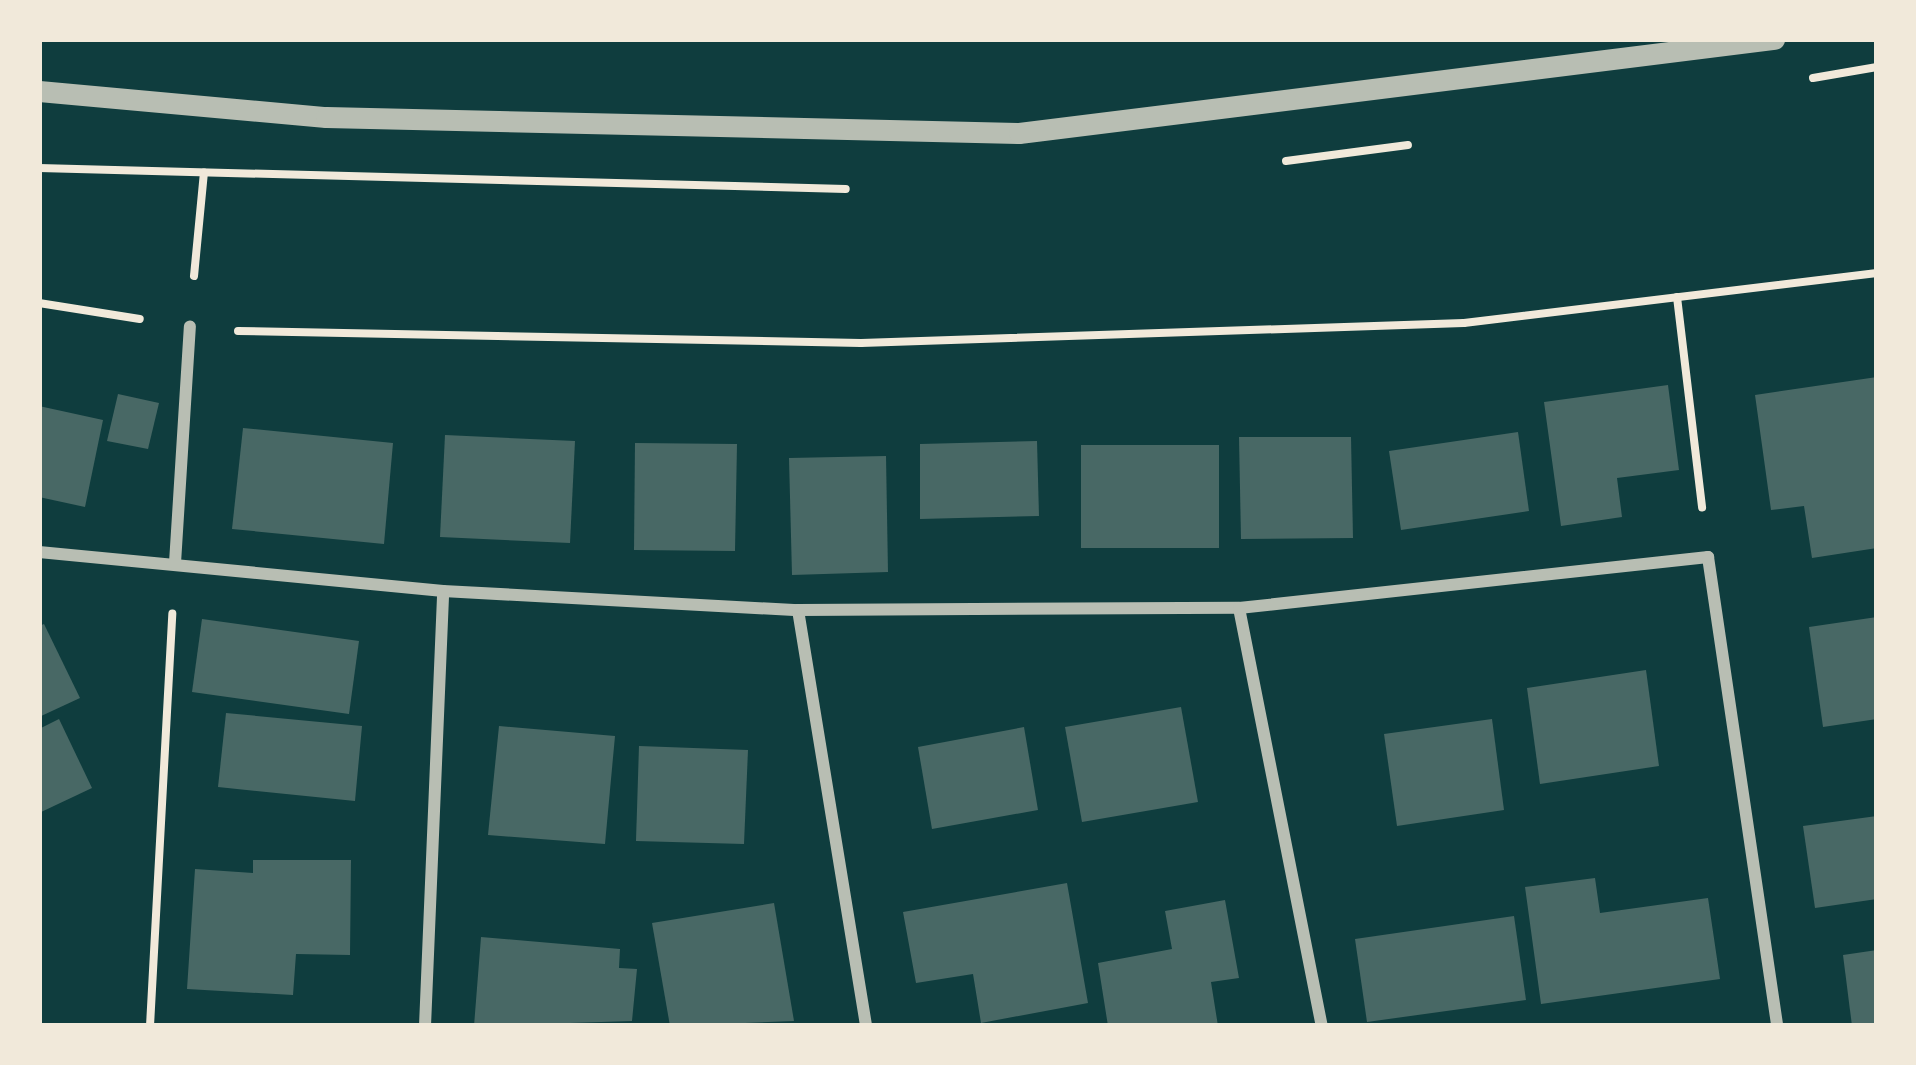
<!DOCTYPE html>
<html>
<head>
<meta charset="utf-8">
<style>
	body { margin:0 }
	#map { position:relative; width:1916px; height:1065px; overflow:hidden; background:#0f3d3e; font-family:Barlow,sans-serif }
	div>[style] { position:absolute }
	.building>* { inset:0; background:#486865 }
	.path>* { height:8px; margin:-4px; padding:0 4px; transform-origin:4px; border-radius:4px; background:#f1e9da }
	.minor>* { height:12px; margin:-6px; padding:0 6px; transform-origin:6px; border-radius:6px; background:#b8beb3 }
	.tertiary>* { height:21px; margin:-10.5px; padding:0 10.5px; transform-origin:10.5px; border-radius:10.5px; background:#b8beb3 }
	span { translate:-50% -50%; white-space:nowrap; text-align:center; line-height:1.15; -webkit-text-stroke:9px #f1e9da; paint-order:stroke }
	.frame { position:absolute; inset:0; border:42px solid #f1e9da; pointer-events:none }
</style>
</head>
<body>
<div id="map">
	<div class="building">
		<div style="clip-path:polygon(1877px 377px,1877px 548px,1812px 558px,1804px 506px,1771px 510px,1755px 395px)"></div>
		<div style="clip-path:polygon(1668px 385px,1679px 470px,1617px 478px,1622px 517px,1561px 526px,1544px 402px)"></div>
		<div style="clip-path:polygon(118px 394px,159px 403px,148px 449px,107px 441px)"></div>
		<div style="clip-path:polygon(39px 406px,103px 420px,85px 507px,39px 497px)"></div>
		<div style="clip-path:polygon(243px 428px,393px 443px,384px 544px,232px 529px)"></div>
		<div style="clip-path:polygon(1518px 432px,1529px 511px,1401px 530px,1389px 451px)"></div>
		<div style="clip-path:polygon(445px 435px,575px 441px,570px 543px,440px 537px)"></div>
		<div style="clip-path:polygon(1239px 437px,1351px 437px,1353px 538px,1241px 539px)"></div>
		<div style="clip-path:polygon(1037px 441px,1039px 516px,920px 519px,920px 444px)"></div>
		<div style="clip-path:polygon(635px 443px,737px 444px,735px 551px,634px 550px)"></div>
		<div style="clip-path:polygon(1081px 445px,1219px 445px,1219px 548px,1081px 548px)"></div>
		<div style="clip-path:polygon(886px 456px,888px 572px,792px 575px,789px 458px)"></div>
		<div style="clip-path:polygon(1877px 617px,1877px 719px,1823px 727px,1809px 627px)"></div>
		<div style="clip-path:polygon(202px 619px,359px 641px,349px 714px,192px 692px)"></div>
		<div style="clip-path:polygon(44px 624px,80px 698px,39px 717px,39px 626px)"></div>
		<div style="clip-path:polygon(1646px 670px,1659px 766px,1540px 784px,1527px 688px)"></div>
		<div style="clip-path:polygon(1181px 707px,1198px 802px,1082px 822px,1065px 727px)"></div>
		<div style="clip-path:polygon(226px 713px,362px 726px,355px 801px,218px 787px)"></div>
		<div style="clip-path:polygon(59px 719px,92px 788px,39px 813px,39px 729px)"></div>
		<div style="clip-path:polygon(1492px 719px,1504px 810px,1397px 826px,1384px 734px)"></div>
		<div style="clip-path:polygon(499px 726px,615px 736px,605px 844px,488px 835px)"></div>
		<div style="clip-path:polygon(1024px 727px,1038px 810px,932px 829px,918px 747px)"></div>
		<div style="clip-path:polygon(639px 746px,748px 750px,744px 844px,636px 841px)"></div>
		<div style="clip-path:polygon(1877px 816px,1877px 899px,1815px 908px,1803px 826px)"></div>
		<div style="clip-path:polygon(253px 860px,351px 860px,350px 955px,296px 954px,293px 995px,187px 989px,195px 869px,253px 873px)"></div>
		<div style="clip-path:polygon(1595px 878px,1600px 913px,1708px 898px,1720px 979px,1541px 1004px,1525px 887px)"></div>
		<div style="clip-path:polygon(1067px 883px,1088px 1003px,981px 1023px,973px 974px,916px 983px,903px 912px)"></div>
		<div style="clip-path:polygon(1225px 900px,1239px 978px,1211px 982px,1218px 1026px,1108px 1026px,1098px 963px,1172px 949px,1165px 911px)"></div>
		<div style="clip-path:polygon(774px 903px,794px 1021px,670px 1026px,652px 923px)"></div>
		<div style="clip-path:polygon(1514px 916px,1526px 1000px,1367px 1022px,1355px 939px)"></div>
		<div style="clip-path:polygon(481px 937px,620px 949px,619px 968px,637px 969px,632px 1021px,474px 1026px)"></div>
		<div style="clip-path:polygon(1877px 950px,1877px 1026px,1852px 1026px,1843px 955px)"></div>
	</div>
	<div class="path">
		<div style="left:1813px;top:78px;width:65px;rotate:-9.8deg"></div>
		<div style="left:1286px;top:161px;width:123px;rotate:-7.5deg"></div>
		<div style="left:39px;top:168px;width:807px;rotate:1.49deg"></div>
		<div style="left:194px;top:276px;width:104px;rotate:-84.5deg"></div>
		<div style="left:1677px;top:297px;width:212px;rotate:83.2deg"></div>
		<div style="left:39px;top:303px;width:102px;rotate:9deg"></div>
		<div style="left:238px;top:331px;width:623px;rotate:1.1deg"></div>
		<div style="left:861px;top:343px;width:603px;rotate:-1.9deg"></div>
		<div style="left:1464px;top:323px;width:416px;rotate:-6.9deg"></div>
		<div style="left:150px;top:1026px;width:413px;rotate:-86.9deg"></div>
	</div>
	<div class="minor">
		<div style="left:39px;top:552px;width:406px;rotate:5.5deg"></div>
		<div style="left:443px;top:591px;width:356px;rotate:3.1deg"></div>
		<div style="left:798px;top:610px;width:441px;rotate:-0.3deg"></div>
		<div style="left:1239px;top:608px;width:472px;rotate:-6.2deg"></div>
		<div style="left:1708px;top:557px;width:474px;rotate:81.6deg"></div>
		<div style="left:175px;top:563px;width:237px;rotate:-86.4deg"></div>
		<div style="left:1239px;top:608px;width:426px;rotate:78.8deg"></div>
		<div style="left:798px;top:610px;width:422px;rotate:80.7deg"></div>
		<div style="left:425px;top:1026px;width:435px;rotate:-87.6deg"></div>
	</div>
	<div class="tertiary">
		<div style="left:39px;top:91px;width:288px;rotate:5.2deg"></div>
		<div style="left:326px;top:117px;width:693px;rotate:1.32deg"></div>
		<div style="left:1019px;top:133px;width:761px;rotate:-7.1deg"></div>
	</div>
	<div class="frame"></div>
</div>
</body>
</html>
